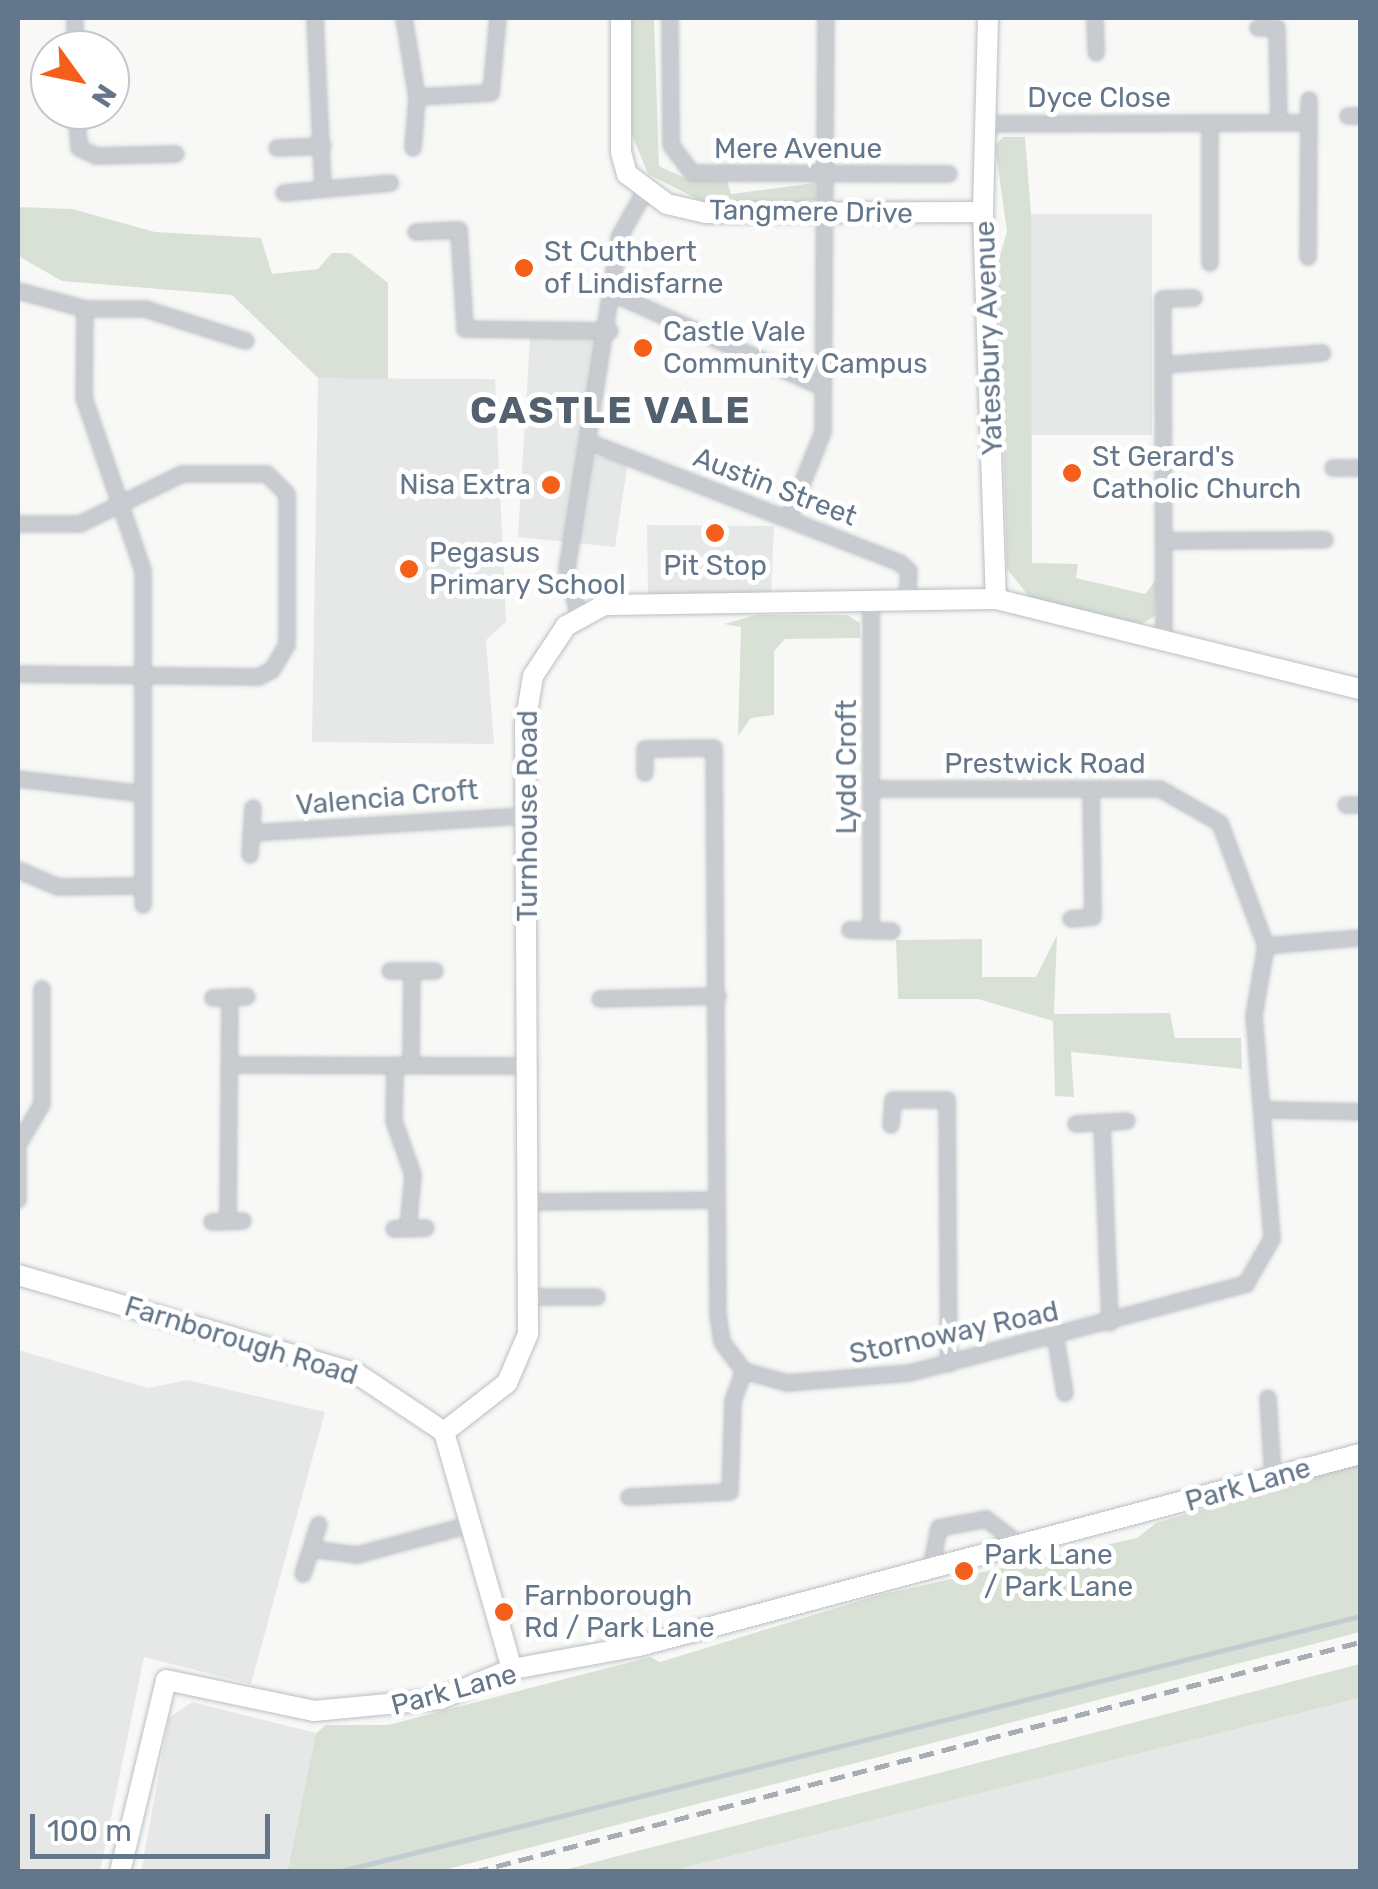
<!DOCTYPE html>
<html>
<head>
<meta charset="utf-8">
<style>
	body { margin:0 }
	#map { position:relative; width:1378px; height:1889px; overflow:hidden; background:#f8f9f6; font-family:Rubik,sans-serif }
	div>[style] { position:absolute }
	.built>* { inset:0; background:#e6e8e7 }
	.green>* { inset:0; background:#d9e1d6 }
	.stream>* { height:5px; margin:-2.5px; padding:0 2.5px; transform-origin:2.5px; border-radius:2.5px; background:#c2cdd3 }
	.roads { filter:drop-shadow(0 0 2px #babfc4) drop-shadow(0 0 2px #babfc4) }
	.street>* { height:14px; margin:-7px; padding:0 7px; transform-origin:7px; border-radius:7px; background:#c8ccd0 }
	.secondary>* { height:20px; margin:-10px; padding:0 10px; transform-origin:10px; border-radius:10px; background:#fff }
	.rail>* { height:5px; margin-top:-2.5px; transform-origin:0; background:repeating-linear-gradient(90deg,#a7adb4 0 15px,transparent 0 23px) }
	.dots>* { width:28px; height:28px; translate:-50% -50%; box-sizing:border-box; border:5px solid #fff; border-radius:50% }
	span { translate:-50% -50%; white-space:nowrap; text-align:center; line-height:1.15; -webkit-text-stroke:10px #fff; paint-order:stroke }
	.street-label { font-size:28px; color:#64768a }
	.poi-label { font-size:28px; color:#64768a }
	.left { translate:0 -50%; text-align:left }
	.right { translate:-100% -50%; text-align:right }
	.district-label { font-size:38px; color:#53606e; font-weight:700; letter-spacing:2.5px }
	.frame { position:absolute; inset:0; border:20px solid #64768a; pointer-events:none }
	.north { position:absolute; left:30px; top:30px; width:100px; height:100px; box-sizing:border-box; background:#fff; border:2px solid #c1c8d0; border-radius:50%; rotate:123deg; font-size:28px; font-weight:700; line-height:40px; text-align:center; color:#64768a }
	.north::after { content:''; display:block; margin:auto; width:35px; height:45px; background:#f55f19; clip-path:polygon(50% 0,100% 100%,50% 72%,0 100%) }
	.scale { position:absolute; left:30px; top:1814px; width:240px; height:45px; box-sizing:border-box; border:5px solid #64768a; border-top:0; padding-left:12px; font-size:30px; line-height:35px; white-space:nowrap; color:#64768a; -webkit-text-stroke:8px #fff; paint-order:stroke }
</style>
</head>
<body>
<div id="map">
	<div class="built">
		<div style="clip-path:polygon(1031px 214px,1152px 214px,1152px 435px,1030px 435px)"></div>
		<div style="clip-path:polygon(530px 337px,599px 338px,578px 453px,628px 462px,615px 547px,518px 537px)"></div>
		<div style="clip-path:polygon(318px 378px,495px 379px,506px 622px,486px 640px,494px 744px,312px 742px)"></div>
		<div style="clip-path:polygon(647px 525px,774px 526px,771px 593px,648px 597px)"></div>
		<div style="clip-path:polygon(18px 1350px,148px 1388px,187px 1380px,325px 1412px,251px 1684px,144px 1657px,100px 1871px,18px 1871px)"></div>
		<div style="clip-path:polygon(1360px 1698px,1360px 1871px,671px 1871px)"></div>
		<div style="clip-path:polygon(192px 1702px,316px 1733px,287px 1871px,141px 1872px,169px 1718px)"></div>
	</div>
	<div class="green">
		<div style="clip-path:polygon(627px 18px,654px 18px,659px 166px,689px 180px,727px 181px,731px 194px,815px 183px,816px 200px,713px 207px,648px 174px,628px 125px)"></div>
		<div style="clip-path:polygon(1003px 137px,1025px 137px,1031px 214px,1032px 563px,1078px 564px,1076px 578px,1145px 594px,1156px 580px,1155px 616px,1142px 624px,1032px 600px,1007px 569px,998px 263px,1007px 231px,995px 146px)"></div>
		<div style="clip-path:polygon(18px 207px,72px 209px,155px 232px,261px 238px,272px 274px,318px 269px,332px 253px,350px 253px,388px 283px,388px 379px,318px 378px,232px 295px,62px 281px,18px 256px)"></div>
		<div style="clip-path:polygon(756px 615px,847px 615px,860px 623px,860px 638px,785px 639px,774px 651px,774px 715px,751px 718px,738px 736px,741px 627px,724px 624px)"></div>
		<div style="clip-path:polygon(1057px 935px,1054px 1014px,1170px 1013px,1175px 1038px,1241px 1038px,1242px 1069px,1071px 1052px,1074px 1097px,1055px 1096px,1053px 1021px,978px 999px,898px 999px,896px 940px,982px 939px,982px 977px,1036px 977px)"></div>
		<div style="clip-path:polygon(1360px 1463px,1360px 1632px,440px 1871px,287px 1872px,316px 1733px,326px 1725px,388px 1725px,650px 1657px,660px 1662px,875px 1596px,1137px 1538px,1156px 1523px)"></div>
		<div style="clip-path:polygon(1360px 1664px,1360px 1698px,671px 1871px,560px 1871px)"></div>
	</div>
	<div class="stream">
		<div style="left:337px;top:1872px;width:1055px;rotate:-14.05deg"></div>
	</div>
	<div class="roads">
		<div class="street">
			<div style="left:75px;top:18px;width:32px;rotate:90deg"></div>
			<div style="left:315px;top:18px;width:169px;rotate:87.3deg"></div>
			<div style="left:404px;top:18px;width:80px;rotate:80.7deg"></div>
			<div style="left:417px;top:97px;width:51px;rotate:94.5deg"></div>
			<div style="left:670px;top:18px;width:127px;rotate:89.5deg"></div>
			<div style="left:671px;top:145px;width:35px;rotate:53deg"></div>
			<div style="left:692px;top:173px;width:257px;rotate:0.2deg"></div>
			<div style="left:1095px;top:18px;width:35px;rotate:88deg"></div>
			<div style="left:1258px;top:28px;width:19px"></div>
			<div style="left:1277px;top:28px;width:95px;rotate:88.8deg"></div>
			<div style="left:417px;top:97px;width:74px;rotate:-3.1deg"></div>
			<div style="left:491px;top:93px;width:75px;rotate:-84.7deg"></div>
			<div style="left:76px;top:110px;width:38px;rotate:85deg"></div>
			<div style="left:79px;top:148px;width:19px;rotate:25deg"></div>
			<div style="left:96px;top:156px;width:80px;rotate:-1.4deg"></div>
			<div style="left:1348px;top:116px;width:12px"></div>
			<div style="left:988px;top:124px;width:320px;rotate:-0.2deg"></div>
			<div style="left:277px;top:148px;width:46px;rotate:-2.5deg"></div>
			<div style="left:284px;top:193px;width:107px;rotate:-5.3deg"></div>
			<div style="left:416px;top:232px;width:43px;rotate:-2.7deg"></div>
			<div style="left:459px;top:230px;width:99px;rotate:86.5deg"></div>
			<div style="left:465px;top:329px;width:145px;rotate:0.8deg"></div>
			<div style="left:1308px;top:257px;width:157px;rotate:-89.6deg"></div>
			<div style="left:1210px;top:263px;width:140px;rotate:-90deg"></div>
			<div style="left:18px;top:291px;width:69px;rotate:15deg"></div>
			<div style="left:85px;top:309px;width:60px"></div>
			<div style="left:145px;top:309px;width:106px;rotate:17.6deg"></div>
			<div style="left:614px;top:294px;width:228px;rotate:24.1deg"></div>
			<div style="left:85px;top:309px;width:89px;rotate:90.6deg"></div>
			<div style="left:84px;top:398px;width:182px;rotate:71.1deg"></div>
			<div style="left:143px;top:570px;width:335px;rotate:90deg"></div>
			<div style="left:1163px;top:365px;width:160px;rotate:-4.3deg"></div>
			<div style="left:591px;top:443px;width:331px;rotate:21.2deg"></div>
			<div style="left:900px;top:563px;width:12px;rotate:42deg"></div>
			<div style="left:909px;top:571px;width:31px;rotate:94deg"></div>
			<div style="left:1333px;top:468px;width:27px"></div>
			<div style="left:788px;top:519px;width:94px;rotate:-68.1deg"></div>
			<div style="left:823px;top:432px;width:414px;rotate:-89.6deg"></div>
			<div style="left:18px;top:524px;width:62px"></div>
			<div style="left:80px;top:524px;width:114px;rotate:-26.1deg"></div>
			<div style="left:182px;top:474px;width:85px"></div>
			<div style="left:267px;top:474px;width:28px;rotate:45deg"></div>
			<div style="left:287px;top:494px;width:151px;rotate:90deg"></div>
			<div style="left:287px;top:645px;width:29px;rotate:121deg"></div>
			<div style="left:272px;top:670px;width:15px;rotate:152deg"></div>
			<div style="left:259px;top:677px;width:241px;rotate:-179.3deg"></div>
			<div style="left:1166px;top:541px;width:159px;rotate:-0.4deg"></div>
			<div style="left:579px;top:617px;width:49px;rotate:-104deg"></div>
			<div style="left:567px;top:569px;width:337px;rotate:-81deg"></div>
			<div style="left:620px;top:236px;width:51px;rotate:-60.9deg"></div>
			<div style="left:1164px;top:641px;width:342px;rotate:-90.2deg"></div>
			<div style="left:1163px;top:299px;width:31px;rotate:-2deg"></div>
			<div style="left:645px;top:773px;width:24px;rotate:-90deg"></div>
			<div style="left:645px;top:749px;width:69px;rotate:-0.8deg"></div>
			<div style="left:714px;top:748px;width:568px;rotate:89.6deg"></div>
			<div style="left:718px;top:1316px;width:26px;rotate:81deg"></div>
			<div style="left:722px;top:1342px;width:36px;rotate:53deg"></div>
			<div style="left:744px;top:1371px;width:46px;rotate:15.3deg"></div>
			<div style="left:788px;top:1383px;width:122px;rotate:-4.7deg"></div>
			<div style="left:910px;top:1373px;width:348px;rotate:-14.8deg"></div>
			<div style="left:1246px;top:1284px;width:52px;rotate:-60deg"></div>
			<div style="left:1272px;top:1239px;width:224px;rotate:-94.6deg"></div>
			<div style="left:1254px;top:1016px;width:71px;rotate:-80.3deg"></div>
			<div style="left:1266px;top:946px;width:131px;rotate:-110.5deg"></div>
			<div style="left:1220px;top:823px;width:69px;rotate:-150.5deg"></div>
			<div style="left:1160px;top:789px;width:288px;rotate:180deg"></div>
			<div style="left:18px;top:779px;width:126px;rotate:6.8deg"></div>
			<div style="left:1346px;top:805px;width:14px"></div>
			<div style="left:252px;top:833px;width:275px;rotate:-3.6deg"></div>
			<div style="left:250px;top:855px;width:47px;rotate:-86.3deg"></div>
			<div style="left:18px;top:870px;width:43px;rotate:23deg"></div>
			<div style="left:58px;top:887px;width:79px;rotate:-0.7deg"></div>
			<div style="left:1071px;top:919px;width:22px;rotate:-5deg"></div>
			<div style="left:1093px;top:917px;width:128px;rotate:-90.9deg"></div>
			<div style="left:850px;top:930px;width:42px;rotate:1.4deg"></div>
			<div style="left:871px;top:930px;width:327px;rotate:-90deg"></div>
			<div style="left:1266px;top:946px;width:94px;rotate:-4.9deg"></div>
			<div style="left:390px;top:971px;width:45px"></div>
			<div style="left:213px;top:998px;width:34px;rotate:-2deg"></div>
			<div style="left:600px;top:999px;width:118px;rotate:-1.5deg"></div>
			<div style="left:232px;top:1065px;width:298px;rotate:0.2deg"></div>
			<div style="left:395px;top:1065px;width:56px;rotate:91deg"></div>
			<div style="left:394px;top:1121px;width:57px;rotate:70.6deg"></div>
			<div style="left:413px;top:1175px;width:54px;rotate:95.3deg"></div>
			<div style="left:411px;top:1065px;width:92px;rotate:-89.4deg"></div>
			<div style="left:1266px;top:1110px;width:94px;rotate:1.2deg"></div>
			<div style="left:1102px;top:1123px;width:200px;rotate:87.7deg"></div>
			<div style="left:1076px;top:1124px;width:51px;rotate:-3.4deg"></div>
			<div style="left:891px;top:1125px;width:25px;rotate:-85deg"></div>
			<div style="left:893px;top:1100px;width:54px"></div>
			<div style="left:947px;top:1100px;width:264px;rotate:89.6deg"></div>
			<div style="left:18px;top:1145px;width:48px;rotate:-59.7deg"></div>
			<div style="left:42px;top:1104px;width:115px;rotate:-90deg"></div>
			<div style="left:18px;top:1153px;width:47px;rotate:90deg"></div>
			<div style="left:532px;top:1202px;width:181px;rotate:-0.6deg"></div>
			<div style="left:228px;top:1221px;width:224px;rotate:-89.5deg"></div>
			<div style="left:212px;top:1222px;width:31px;rotate:-2deg"></div>
			<div style="left:394px;top:1229px;width:32px;rotate:-2deg"></div>
			<div style="left:530px;top:1297px;width:67px"></div>
			<div style="left:1056px;top:1341px;width:53px;rotate:80.2deg"></div>
			<div style="left:1268px;top:1398px;width:79px;rotate:86.4deg"></div>
			<div style="left:629px;top:1497px;width:101px;rotate:-2.8deg"></div>
			<div style="left:730px;top:1492px;width:91px;rotate:-88.1deg"></div>
			<div style="left:733px;top:1401px;width:32px;rotate:-70deg"></div>
			<div style="left:311px;top:1549px;width:46px;rotate:7.4deg"></div>
			<div style="left:357px;top:1555px;width:120px;rotate:-15deg"></div>
			<div style="left:931px;top:1568px;width:41px;rotate:-78.7deg"></div>
			<div style="left:939px;top:1528px;width:48px;rotate:-10.8deg"></div>
			<div style="left:986px;top:1519px;width:41px;rotate:37.1deg"></div>
			<div style="left:303px;top:1574px;width:52px;rotate:-72.3deg"></div>
		</div>
		<div class="secondary">
			<div style="left:621px;top:18px;width:134px;rotate:90deg"></div>
			<div style="left:621px;top:152px;width:23px;rotate:75deg"></div>
			<div style="left:627px;top:174px;width:50px;rotate:36.9deg"></div>
			<div style="left:667px;top:204px;width:39px;rotate:13deg"></div>
			<div style="left:705px;top:213px;width:278px;rotate:-0.2deg"></div>
			<div style="left:988px;top:18px;width:194px;rotate:91.5deg"></div>
			<div style="left:983px;top:212px;width:387px;rotate:88.1deg"></div>
			<div style="left:18px;top:1275px;width:352px;rotate:16.2deg"></div>
			<div style="left:356px;top:1373px;width:106px;rotate:33.8deg"></div>
			<div style="left:444px;top:1432px;width:247px;rotate:74deg"></div>
			<div style="left:444px;top:1432px;width:80px;rotate:-37.9deg"></div>
			<div style="left:507px;top:1383px;width:53px;rotate:-66.8deg"></div>
			<div style="left:528px;top:1334px;width:610px;rotate:-90.28deg"></div>
			<div style="left:525px;top:724px;width:49px;rotate:-80.5deg"></div>
			<div style="left:533px;top:676px;width:60px;rotate:-56.6deg"></div>
			<div style="left:566px;top:626px;width:43px;rotate:-28.9deg"></div>
			<div style="left:604px;top:605px;width:392px;rotate:-0.9deg"></div>
			<div style="left:996px;top:599px;width:375px;rotate:13.9deg"></div>
			<div style="left:120px;top:1872px;width:197px;rotate:-76.5deg"></div>
			<div style="left:166px;top:1680px;width:151px;rotate:11.8deg"></div>
			<div style="left:314px;top:1711px;width:127px;rotate:-5.4deg"></div>
			<div style="left:440px;top:1699px;width:78px;rotate:-22.6deg"></div>
			<div style="left:512px;top:1669px;width:129px;rotate:-10.3deg"></div>
			<div style="left:639px;top:1646px;width:746px;rotate:-14.91deg"></div>
		</div>
	</div>
	<div class="rail">
		<div style="left:474px;top:1872px;width:915px;rotate:-14.55deg"></div>
	</div>
	<div class="dots">
		<div style="left:524px;top:268px;background:#f55f19"></div>
		<div style="left:643px;top:348px;background:#f55f19"></div>
		<div style="left:1072px;top:473px;background:#f55f19"></div>
		<div style="left:551px;top:485px;background:#f55f19"></div>
		<div style="left:715px;top:533px;background:#f55f19"></div>
		<div style="left:409px;top:569px;background:#f55f19"></div>
		<div style="left:964px;top:1571px;background:#f55f19"></div>
		<div style="left:504px;top:1612px;background:#f55f19"></div>
	</div>
	<div class="street-label">
		<span style="left:1099px;top:98px">Dyce Close</span>
		<span style="left:798px;top:149px">Mere Avenue</span>
		<span style="left:811px;top:212px;rotate:1deg">Tangmere Drive</span>
		<span style="left:989px;top:338px;rotate:-92deg">Yatesbury Avenue</span>
		<span style="left:775px;top:487px;rotate:21deg">Austin Street</span>
		<span style="left:1045px;top:764px">Prestwick Road</span>
		<span style="left:847px;top:767px;rotate:-90deg">Lydd Croft</span>
		<span style="left:387px;top:798px;rotate:-5deg">Valencia Croft</span>
		<span style="left:528px;top:816px;rotate:-90deg">Turnhouse Road</span>
		<span style="left:954px;top:1333px;rotate:-12deg">Stornoway Road</span>
		<span style="left:241px;top:1341px;rotate:17deg">Farnborough Road</span>
		<span style="left:1248px;top:1485px;rotate:-16deg">Park Lane</span>
		<span style="left:454px;top:1690px;rotate:-15deg">Park Lane</span>
	</div>
	<div class="poi-label">
		<span class="left" style="left:544px;top:268px">St Cuthbert<br>of Lindisfarne</span>
		<span class="left" style="left:663px;top:348px">Castle Vale<br>Community Campus</span>
		<span class="left" style="left:1092px;top:473px">St Gerard's<br>Catholic Church</span>
		<span class="right" style="left:531px;top:485px">Nisa Extra</span>
		<span class="left" style="left:429px;top:569px">Pegasus<br>Primary School</span>
		<span style="left:715px;top:566px">Pit Stop</span>
		<span class="left" style="left:984px;top:1571px">Park Lane<br>/ Park Lane</span>
		<span class="left" style="left:524px;top:1612px">Farnborough<br>Rd / Park Lane</span>
	</div>
	<div class="district-label">
		<span style="left:611px;top:411px">CASTLE VALE</span>
	</div>
	<div class="frame"></div>
	<div class="north">N</div>
	<div class="scale">100 m</div>
</div>
</body>
</html>
